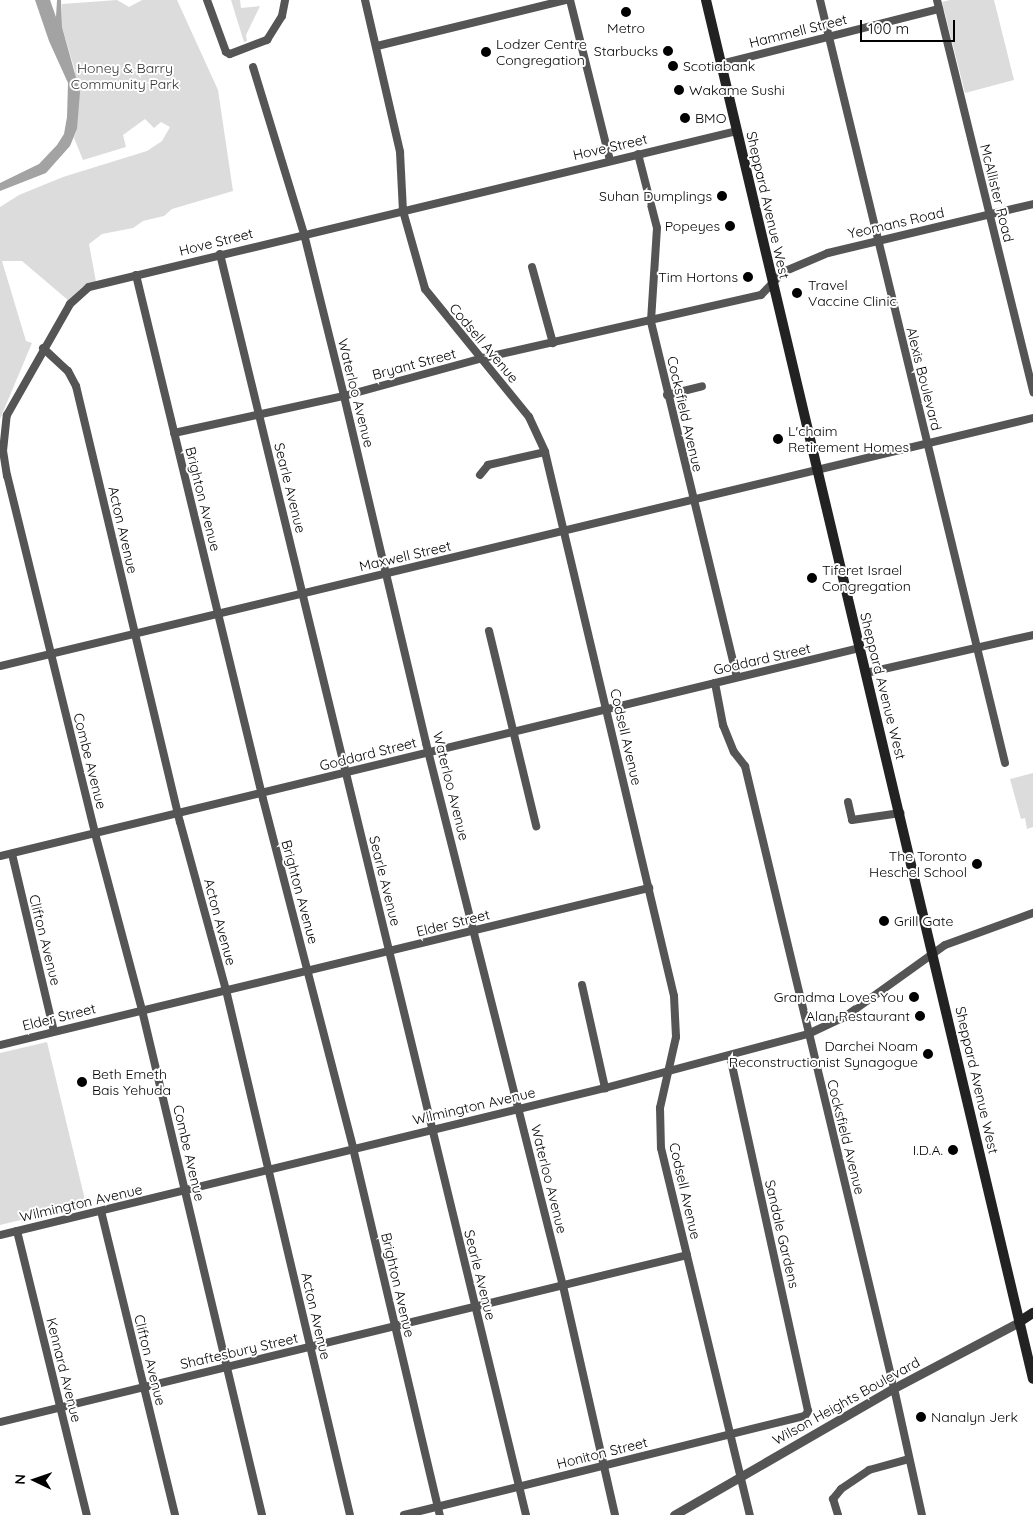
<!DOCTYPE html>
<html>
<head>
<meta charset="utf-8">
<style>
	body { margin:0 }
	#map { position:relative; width:1033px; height:1515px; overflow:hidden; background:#fff; font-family:Quicksand,sans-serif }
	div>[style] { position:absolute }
	.green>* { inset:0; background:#dcdcdc }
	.water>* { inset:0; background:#a3a3a3 }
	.minor>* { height:8px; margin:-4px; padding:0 4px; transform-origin:4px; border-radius:4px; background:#555 }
	.tertiary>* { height:9px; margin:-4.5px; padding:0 4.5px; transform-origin:4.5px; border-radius:4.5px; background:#555 }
	.secondary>* { height:10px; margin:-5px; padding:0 5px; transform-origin:5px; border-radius:5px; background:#222 }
	.dots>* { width:14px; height:14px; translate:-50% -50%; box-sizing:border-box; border:2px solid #fff; border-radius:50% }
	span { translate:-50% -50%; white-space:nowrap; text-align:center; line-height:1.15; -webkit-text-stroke:4px #fff; paint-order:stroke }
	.poi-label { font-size:14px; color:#000 }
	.left { translate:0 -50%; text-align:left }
	.right { translate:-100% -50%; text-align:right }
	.street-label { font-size:14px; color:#000 }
	.park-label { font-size:14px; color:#333 }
	.north { position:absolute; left:10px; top:1455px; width:50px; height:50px; -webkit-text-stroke:4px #fff; paint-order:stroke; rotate:273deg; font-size:14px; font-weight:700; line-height:20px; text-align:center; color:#000 }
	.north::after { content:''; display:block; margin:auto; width:18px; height:22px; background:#000; clip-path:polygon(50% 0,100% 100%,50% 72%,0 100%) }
	.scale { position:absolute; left:860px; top:20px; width:95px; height:22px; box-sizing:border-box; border:2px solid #000; border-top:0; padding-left:6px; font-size:15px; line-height:18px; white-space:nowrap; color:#000; -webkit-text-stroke:4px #fff; paint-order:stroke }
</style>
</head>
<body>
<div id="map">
	<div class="green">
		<div style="clip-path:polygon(117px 0,129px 7px,142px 0,177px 0,218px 90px,233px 191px,172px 209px,164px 216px,143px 221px,133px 228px,102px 234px,89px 244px,96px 282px,82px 287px,69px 301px,22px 261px,2px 261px,26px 341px,32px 343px,0 419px,0 207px,19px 195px,63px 177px,147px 151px,162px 141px,170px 127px,161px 122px,154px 128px,145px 119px,123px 135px,126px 147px,83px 160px,74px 138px,77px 129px,75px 71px,62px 27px,62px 4px)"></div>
		<div style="clip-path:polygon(231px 0,240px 0,241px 8px,260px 6px,246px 35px,247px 41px,244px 42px)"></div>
		<div style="clip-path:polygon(950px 0,994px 0,1014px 80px,965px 93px,942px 2px)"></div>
		<div style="clip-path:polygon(1033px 773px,1033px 827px,1027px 829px,1025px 818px,1021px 819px,1010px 779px)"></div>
		<div style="clip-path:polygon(47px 1042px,86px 1204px,0 1225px,0 1053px)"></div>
	</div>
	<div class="water">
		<div style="clip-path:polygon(35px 0,50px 0,56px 17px,57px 0,61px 0,62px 27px,80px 92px,77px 129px,70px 146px,46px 173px,0 191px,0 183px,39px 164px,57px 145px,64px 134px,67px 117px,68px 83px,49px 41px)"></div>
	</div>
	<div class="minor">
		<div style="left:207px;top:0;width:55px;rotate:69.9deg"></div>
		<div style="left:226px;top:52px;width:4px;rotate:27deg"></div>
		<div style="left:230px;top:54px;width:40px;rotate:-21deg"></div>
		<div style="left:267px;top:40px;width:28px;rotate:-58deg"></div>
		<div style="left:282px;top:16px;width:16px;rotate:-79deg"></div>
		<div style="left:365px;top:0;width:156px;rotate:77deg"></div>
		<div style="left:400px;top:152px;width:59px;rotate:87.1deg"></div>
		<div style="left:403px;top:211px;width:81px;rotate:74.2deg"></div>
		<div style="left:425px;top:289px;width:165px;rotate:50.9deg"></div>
		<div style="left:529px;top:417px;width:38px;rotate:65deg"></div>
		<div style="left:545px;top:452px;width:559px;rotate:76.66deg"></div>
		<div style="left:674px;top:996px;width:41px;rotate:87.2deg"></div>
		<div style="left:676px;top:1037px;width:73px;rotate:102.7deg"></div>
		<div style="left:660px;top:1108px;width:40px;rotate:88.6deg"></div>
		<div style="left:661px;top:1148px;width:378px;rotate:76.4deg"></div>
		<div style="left:570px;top:0;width:165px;rotate:76deg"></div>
		<div style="left:820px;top:0;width:785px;rotate:76.37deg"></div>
		<div style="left:937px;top:0;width:404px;rotate:76.2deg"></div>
		<div style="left:377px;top:46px;width:195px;rotate:-13.7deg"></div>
		<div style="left:721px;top:64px;width:225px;rotate:-14.2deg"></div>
		<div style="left:253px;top:67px;width:175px;rotate:73deg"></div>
		<div style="left:304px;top:234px;width:167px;rotate:76.1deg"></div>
		<div style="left:344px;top:396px;width:357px;rotate:76.7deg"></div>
		<div style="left:426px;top:743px;width:560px;rotate:75.84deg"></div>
		<div style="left:563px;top:1286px;width:235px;rotate:77.2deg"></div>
		<div style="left:638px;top:154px;width:76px;rotate:75.6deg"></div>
		<div style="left:657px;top:228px;width:94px;rotate:93.7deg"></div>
		<div style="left:651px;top:322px;width:365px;rotate:76.4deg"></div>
		<div style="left:220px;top:254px;width:1298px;rotate:76.36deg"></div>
		<div style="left:532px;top:267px;width:79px;rotate:74.6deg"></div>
		<div style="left:136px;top:275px;width:539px;rotate:76.38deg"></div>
		<div style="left:263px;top:799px;width:360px;rotate:75.5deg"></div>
		<div style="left:353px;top:1148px;width:377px;rotate:76.7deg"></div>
		<div style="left:43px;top:348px;width:34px;rotate:43deg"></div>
		<div style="left:68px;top:371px;width:17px;rotate:62deg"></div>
		<div style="left:76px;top:386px;width:448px;rotate:76.6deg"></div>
		<div style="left:180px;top:822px;width:174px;rotate:74.7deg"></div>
		<div style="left:226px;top:990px;width:539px;rotate:76.71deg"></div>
		<div style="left:667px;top:395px;width:36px;rotate:-14deg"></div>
		<div style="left:174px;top:433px;width:174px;rotate:-12.3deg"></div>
		<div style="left:344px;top:396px;width:144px;rotate:-15.3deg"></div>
		<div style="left:483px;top:358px;width:285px;rotate:-12.8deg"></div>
		<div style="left:761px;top:295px;width:32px;rotate:-46deg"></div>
		<div style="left:783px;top:272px;width:49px;rotate:-22.9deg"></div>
		<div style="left:828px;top:253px;width:211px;rotate:-13.4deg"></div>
		<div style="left:480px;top:475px;width:13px;rotate:-51deg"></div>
		<div style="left:488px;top:465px;width:58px;rotate:-12.8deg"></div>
		<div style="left:489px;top:631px;width:201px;rotate:76.4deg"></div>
		<div style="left:0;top:666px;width:1062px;rotate:-13.5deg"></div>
		<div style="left:866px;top:673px;width:171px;rotate:-12.8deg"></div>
		<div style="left:715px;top:683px;width:43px;rotate:79.2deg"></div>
		<div style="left:723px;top:725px;width:29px;rotate:68deg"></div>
		<div style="left:734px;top:752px;width:18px;rotate:52deg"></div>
		<div style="left:745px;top:766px;width:640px;rotate:76.53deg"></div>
		<div style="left:894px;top:1388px;width:130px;rotate:77.6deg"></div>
		<div style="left:848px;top:802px;width:18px;rotate:77deg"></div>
		<div style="left:852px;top:820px;width:49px;rotate:-8.3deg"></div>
		<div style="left:12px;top:854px;width:182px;rotate:76.7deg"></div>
		<div style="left:0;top:856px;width:885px;rotate:-13.6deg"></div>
		<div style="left:582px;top:985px;width:106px;rotate:77.4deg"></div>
		<div style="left:0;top:1045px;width:668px;rotate:-13.6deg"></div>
		<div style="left:101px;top:1211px;width:313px;rotate:76.3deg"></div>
		<div style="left:17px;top:1231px;width:292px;rotate:76.2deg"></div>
		<div style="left:0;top:1235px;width:623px;rotate:-13.66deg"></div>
		<div style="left:605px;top:1088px;width:210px;rotate:-14.9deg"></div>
		<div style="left:808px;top:1034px;width:38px;rotate:-25deg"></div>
		<div style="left:843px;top:1018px;width:125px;rotate:-35.6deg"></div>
		<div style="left:945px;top:945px;width:94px;rotate:-20deg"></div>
		<div style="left:0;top:1422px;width:707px;rotate:-13.66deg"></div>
		<div style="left:262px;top:1515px;width:519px;rotate:-103.37deg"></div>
		<div style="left:142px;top:1010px;width:183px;rotate:-104.9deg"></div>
		<div style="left:95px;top:833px;width:368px;rotate:-103.8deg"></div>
		<div style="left:7px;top:476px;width:25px;rotate:-99deg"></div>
		<div style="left:3px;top:451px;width:36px;rotate:-84deg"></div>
		<div style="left:7px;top:415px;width:128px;rotate:-60.4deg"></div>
		<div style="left:70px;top:304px;width:25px;rotate:-42deg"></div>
		<div style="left:89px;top:287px;width:667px;rotate:-13.54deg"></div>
		<div style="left:404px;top:1515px;width:413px;rotate:-13.9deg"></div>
		<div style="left:805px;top:1416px;width:6px;rotate:-59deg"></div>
		<div style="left:808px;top:1411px;width:363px;rotate:-102.4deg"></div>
		<div style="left:838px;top:1515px;width:17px;rotate:-107deg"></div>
		<div style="left:833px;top:1499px;width:13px;rotate:-51deg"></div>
		<div style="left:841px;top:1489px;width:34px;rotate:-34deg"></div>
		<div style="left:869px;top:1470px;width:41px;rotate:-15.4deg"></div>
	</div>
	<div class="tertiary">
		<div style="left:674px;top:1515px;width:254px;rotate:-30deg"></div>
		<div style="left:894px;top:1388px;width:141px;rotate:-27.8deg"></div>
	</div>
	<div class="secondary">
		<div style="left:706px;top:0;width:1417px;rotate:76.66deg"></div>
		<div style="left:1019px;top:1322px;width:17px;rotate:-33deg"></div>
	</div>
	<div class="dots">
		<div style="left:626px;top:12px;background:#000"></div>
		<div style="left:668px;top:51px;background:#000"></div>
		<div style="left:486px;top:52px;background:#000"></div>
		<div style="left:673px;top:66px;background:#000"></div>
		<div style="left:679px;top:90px;background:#000"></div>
		<div style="left:685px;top:118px;background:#000"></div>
		<div style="left:722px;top:196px;background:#000"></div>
		<div style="left:730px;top:226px;background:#000"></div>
		<div style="left:748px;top:277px;background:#000"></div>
		<div style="left:797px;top:293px;background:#000"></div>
		<div style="left:778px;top:439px;background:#000"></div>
		<div style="left:812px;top:578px;background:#000"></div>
		<div style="left:977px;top:864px;background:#000"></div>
		<div style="left:884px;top:921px;background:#000"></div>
		<div style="left:914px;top:997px;background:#000"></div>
		<div style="left:920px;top:1016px;background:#000"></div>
		<div style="left:928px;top:1054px;background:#000"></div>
		<div style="left:82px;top:1082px;background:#000"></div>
		<div style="left:953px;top:1150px;background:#000"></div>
		<div style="left:921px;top:1417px;background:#000"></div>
	</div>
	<div class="poi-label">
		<span style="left:626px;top:28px">Metro</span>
		<span class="left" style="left:496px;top:52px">Lodzer Centre<br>Congregation</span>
		<span class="right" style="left:658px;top:51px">Starbucks</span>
		<span class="left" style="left:683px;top:66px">Scotiabank</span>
		<span class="left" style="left:689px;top:90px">Wakame Sushi</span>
		<span class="left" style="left:695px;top:118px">BMO</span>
		<span class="right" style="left:712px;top:196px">Suhan Dumplings</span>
		<span class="right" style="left:720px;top:226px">Popeyes</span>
		<span class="right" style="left:738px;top:277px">Tim Hortons</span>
		<span class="left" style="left:808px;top:293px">Travel<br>Vaccine Clinic</span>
		<span class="left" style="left:788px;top:439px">L'chaim<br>Retirement Homes</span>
		<span class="left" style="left:822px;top:578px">Tiferet Israel<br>Congregation</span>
		<span class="right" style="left:967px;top:864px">The Toronto<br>Heschel School</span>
		<span class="left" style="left:894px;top:921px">Grill Gate</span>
		<span class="right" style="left:904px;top:997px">Grandma Loves You</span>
		<span class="right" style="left:910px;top:1016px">Alan Restaurant</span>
		<span class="right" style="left:918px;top:1054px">Darchei Noam<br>Reconstructionist Synagogue</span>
		<span class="left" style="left:92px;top:1082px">Beth Emeth<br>Bais Yehuda</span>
		<span class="right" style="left:943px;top:1150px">I.D.A.</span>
		<span class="left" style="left:931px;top:1417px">Nanalyn Jerk</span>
	</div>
	<div class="street-label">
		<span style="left:798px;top:31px;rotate:-14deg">Hammell Street</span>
		<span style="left:610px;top:147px;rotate:-13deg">Hove Street</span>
		<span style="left:997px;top:193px;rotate:76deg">McAllister Road</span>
		<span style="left:768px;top:205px;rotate:77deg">Sheppard Avenue West</span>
		<span style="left:896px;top:223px;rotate:-13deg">Yeomans Road</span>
		<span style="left:216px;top:242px;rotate:-14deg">Hove Street</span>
		<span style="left:484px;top:343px;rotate:50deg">Codsell Avenue</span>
		<span style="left:414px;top:364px;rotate:-15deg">Bryant Street</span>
		<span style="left:924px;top:379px;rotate:76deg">Alexis Boulevard</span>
		<span style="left:356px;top:393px;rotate:76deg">Waterloo Avenue</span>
		<span style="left:685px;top:414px;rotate:77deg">Cocksfield Avenue</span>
		<span style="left:290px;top:488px;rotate:76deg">Searle Avenue</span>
		<span style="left:203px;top:499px;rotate:76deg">Brighton Avenue</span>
		<span style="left:123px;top:530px;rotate:77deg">Acton Avenue</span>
		<span style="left:405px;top:556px;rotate:-13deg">Maxwell Street</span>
		<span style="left:762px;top:659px;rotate:-13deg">Goddard Street</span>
		<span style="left:883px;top:686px;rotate:76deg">Sheppard Avenue West</span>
		<span style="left:626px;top:737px;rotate:77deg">Codsell Avenue</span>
		<span style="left:368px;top:754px;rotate:-14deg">Goddard Street</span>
		<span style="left:90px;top:761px;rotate:76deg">Combe Avenue</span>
		<span style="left:451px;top:786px;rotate:76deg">Waterloo Avenue</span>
		<span style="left:385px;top:881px;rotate:76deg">Searle Avenue</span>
		<span style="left:300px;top:892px;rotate:75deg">Brighton Avenue</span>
		<span style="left:220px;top:922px;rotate:75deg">Acton Avenue</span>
		<span style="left:453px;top:923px;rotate:-14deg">Elder Street</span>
		<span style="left:45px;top:940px;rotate:76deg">Clifton Avenue</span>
		<span style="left:59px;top:1017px;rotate:-14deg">Elder Street</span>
		<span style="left:977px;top:1080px;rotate:77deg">Sheppard Avenue West</span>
		<span style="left:474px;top:1106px;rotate:-13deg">Wilmington Avenue</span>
		<span style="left:846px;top:1137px;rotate:76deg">Cocksfield Avenue</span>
		<span style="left:189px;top:1153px;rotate:77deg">Combe Avenue</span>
		<span style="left:549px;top:1179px;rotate:76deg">Waterloo Avenue</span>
		<span style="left:685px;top:1191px;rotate:77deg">Codsell Avenue</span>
		<span style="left:81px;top:1203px;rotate:-13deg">Wilmington Avenue</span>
		<span style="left:782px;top:1234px;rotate:77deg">Sandale Gardens</span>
		<span style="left:480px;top:1275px;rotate:76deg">Searle Avenue</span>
		<span style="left:398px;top:1285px;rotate:77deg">Brighton Avenue</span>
		<span style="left:316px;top:1316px;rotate:77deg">Acton Avenue</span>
		<span style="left:239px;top:1351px;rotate:-13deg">Shaftesbury Street</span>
		<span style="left:150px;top:1360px;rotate:76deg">Clifton Avenue</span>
		<span style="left:64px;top:1370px;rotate:76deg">Kennard Avenue</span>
		<span style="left:846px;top:1401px;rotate:-29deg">Wilson Heights Boulevard</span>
		<span style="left:602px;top:1453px;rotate:-14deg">Honiton Street</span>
	</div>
	<div class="park-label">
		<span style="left:125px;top:76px">Honey &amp; Barry<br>Community Park</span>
	</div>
	<div class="north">N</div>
	<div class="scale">100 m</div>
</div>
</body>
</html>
